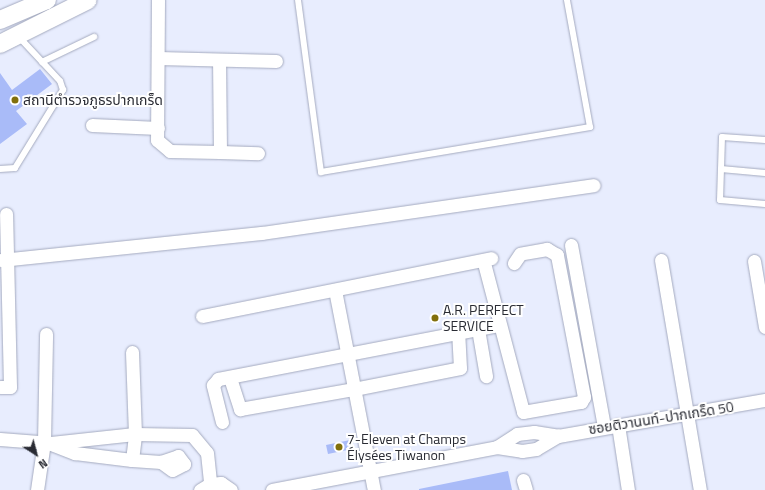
<!DOCTYPE html>
<html>
<head>
<meta charset="utf-8">
<style>
	body { margin:0 }
	#map { position:relative; width:765px; height:490px; overflow:hidden; background:#e8edfe; font-family:"Titillium Web","Noto Sans Thai",sans-serif }
	div>[style] { position:absolute }
	.building>* { inset:0; background:#a9bbf8 }
	.roads { filter:drop-shadow(0 0 1px #a4aabf) drop-shadow(0 0 1px #a4aabf) }
	.service>* { height:6px; margin:-3px; padding:0 3px; transform-origin:3px; border-radius:3px; background:#fff }
	.minor>* { height:13px; margin:-6.5px; padding:0 6.5px; transform-origin:6.5px; border-radius:6.5px; background:#fff }
	.secondary>* { height:18px; margin:-9px; padding:0 9px; transform-origin:9px; border-radius:9px; background:#fff }
	.dots>* { width:11px; height:11px; translate:-50% -50%; box-sizing:border-box; border:2px solid #fff; border-radius:50% }
	span { translate:-50% -50%; white-space:nowrap; text-align:center; line-height:1.15; -webkit-text-stroke:4px #fff; paint-order:stroke }
	.poi-label { font-size:14px; color:#292b33 }
	.left { translate:0 -50%; text-align:left }
	.street-label { font-size:14px; color:#292b33 }
	.north { position:absolute; left:16px; top:434px; width:40px; height:40px; -webkit-text-stroke:3px #fff; paint-order:stroke; rotate:144deg; font-size:11px; font-weight:700; line-height:16px; text-align:center; color:#292b33 }
	.north::after { content:''; display:block; margin:auto; width:14px; height:18px; background:#292b33; clip-path:polygon(50% 0,100% 100%,50% 72%,0 100%) }
</style>
</head>
<body>
<div id="map">
	<div class="building">
		<div style="clip-path:polygon(40px 69px,52px 84px,16px 111px,27px 124px,0 144px,0 73px,12px 90px)"></div>
		<div style="clip-path:polygon(350px 440px,352px 449px,328px 454px,326px 445px)"></div>
		<div style="clip-path:polygon(508px 471px,512px 490px,419px 490px,419px 489px)"></div>
	</div>
	<div class="roads">
		<div class="service">
			<div style="left:298px;top:0;width:174px;rotate:82.4deg"></div>
			<div style="left:321px;top:172px;width:273px;rotate:-9.5deg"></div>
			<div style="left:590px;top:127px;width:129px;rotate:-100.3deg"></div>
			<div style="left:42px;top:62px;width:58px;rotate:-25.7deg"></div>
			<div style="left:765px;top:140px;width:43px;rotate:-176deg"></div>
			<div style="left:722px;top:137px;width:63px;rotate:91.8deg"></div>
			<div style="left:720px;top:200px;width:45px;rotate:5.1deg"></div>
			<div style="left:0;top:169px;width:15px;rotate:-4deg"></div>
			<div style="left:15px;top:168px;width:92px;rotate:-58.4deg"></div>
			<div style="left:63px;top:90px;width:9px;rotate:-108deg"></div>
			<div style="left:60px;top:81px;width:62px;rotate:-133deg"></div>
			<div style="left:721px;top:169px;width:44px;rotate:5.2deg"></div>
		</div>
		<div class="minor">
			<div style="left:158px;top:0;width:140px;rotate:90.4deg"></div>
			<div style="left:157px;top:140px;width:17px;rotate:40deg"></div>
			<div style="left:170px;top:151px;width:50px;rotate:1.1deg"></div>
			<div style="left:220px;top:152px;width:92px;rotate:-90.6deg"></div>
			<div style="left:158px;top:58px;width:118px;rotate:1.5deg"></div>
			<div style="left:92px;top:125px;width:66px;rotate:2.6deg"></div>
			<div style="left:220px;top:152px;width:38px;rotate:2deg"></div>
			<div style="left:571px;top:245px;width:185px;rotate:79.7deg"></div>
			<div style="left:0;top:260px;width:263px;rotate:-5.9deg"></div>
			<div style="left:262px;top:233px;width:335px;rotate:-8.2deg"></div>
			<div style="left:661px;top:260px;width:233px;rotate:80.4deg"></div>
			<div style="left:754px;top:261px;width:67px;rotate:80.5deg"></div>
			<div style="left:484px;top:263px;width:154px;rotate:75.3deg"></div>
			<div style="left:523px;top:412px;width:59px;rotate:-9.8deg"></div>
			<div style="left:581px;top:402px;width:6px;rotate:-59deg"></div>
			<div style="left:584px;top:397px;width:145px;rotate:-100.8deg"></div>
			<div style="left:557px;top:255px;width:12px;rotate:-149deg"></div>
			<div style="left:547px;top:249px;width:27px;rotate:170deg"></div>
			<div style="left:520px;top:254px;width:11px;rotate:124deg"></div>
			<div style="left:335px;top:290px;width:204px;rotate:79deg"></div>
			<div style="left:202px;top:316px;width:295px;rotate:-11.3deg"></div>
			<div style="left:478px;top:329px;width:48px;rotate:80.3deg"></div>
			<div style="left:230px;top:378px;width:33px;rotate:72deg"></div>
			<div style="left:240px;top:409px;width:116px;rotate:-10deg"></div>
			<div style="left:354px;top:389px;width:108px;rotate:-11.2deg"></div>
			<div style="left:460px;top:368px;width:35px;rotate:-93deg"></div>
			<div style="left:0;top:387px;width:10px"></div>
			<div style="left:10px;top:387px;width:173px;rotate:-91.3deg"></div>
			<div style="left:222px;top:422px;width:38px;rotate:-104deg"></div>
			<div style="left:213px;top:385px;width:8px;rotate:-50deg"></div>
			<div style="left:218px;top:379px;width:285px;rotate:-10.9deg"></div>
			<div style="left:618px;top:425px;width:66px;rotate:81.3deg"></div>
			<div style="left:0;top:439px;width:51px;rotate:4.5deg"></div>
			<div style="left:51px;top:443px;width:84px;rotate:-6.1deg"></div>
			<div style="left:135px;top:434px;width:57px;rotate:1deg"></div>
			<div style="left:192px;top:435px;width:23px;rotate:50deg"></div>
			<div style="left:207px;top:453px;width:31px;rotate:84deg"></div>
			<div style="left:51px;top:444px;width:26px;rotate:21deg"></div>
			<div style="left:75px;top:453px;width:57px;rotate:7deg"></div>
			<div style="left:132px;top:460px;width:29px;rotate:4deg"></div>
			<div style="left:161px;top:462px;width:18px;rotate:-19deg"></div>
			<div style="left:178px;top:456px;width:10px;rotate:53deg"></div>
			<div style="left:184px;top:464px;width:13px;rotate:153deg"></div>
			<div style="left:172px;top:470px;width:14px;rotate:-144deg"></div>
			<div style="left:497px;top:447px;width:25px;rotate:9deg"></div>
			<div style="left:522px;top:451px;width:14px;rotate:-8deg"></div>
			<div style="left:536px;top:449px;width:26px;rotate:-31deg"></div>
			<div style="left:558px;top:436px;width:210px;rotate:-9.9deg"></div>
			<div style="left:132px;top:460px;width:26px;rotate:-83deg"></div>
			<div style="left:135px;top:434px;width:82px;rotate:-92.1deg"></div>
			<div style="left:523px;top:480px;width:10px;rotate:73deg"></div>
			<div style="left:37px;top:490px;width:49px;rotate:-81.7deg"></div>
			<div style="left:44px;top:442px;width:108px;rotate:-88.9deg"></div>
			<div style="left:200px;top:490px;width:12px;rotate:-31deg"></div>
			<div style="left:210px;top:484px;width:11px;rotate:-5deg"></div>
			<div style="left:221px;top:483px;width:12px;rotate:35deg"></div>
			<div style="left:272px;top:490px;width:229px;rotate:-10.8deg"></div>
			<div style="left:497px;top:447px;width:24px;rotate:-33deg"></div>
			<div style="left:517px;top:434px;width:17px;rotate:-7deg"></div>
			<div style="left:534px;top:432px;width:24px;rotate:9deg"></div>
		</div>
		<div class="secondary">
			<div style="left:0;top:20px;width:51px;rotate:-23.1deg"></div>
			<div style="left:0;top:44px;width:98px;rotate:-26.6deg"></div>
		</div>
	</div>
	<div class="dots">
		<div style="left:15px;top:100px;background:#816f0c"></div>
		<div style="left:435px;top:318px;background:#816f0c"></div>
		<div style="left:339px;top:447px;background:#816f0c"></div>
	</div>
	<div class="poi-label">
		<span class="left" style="left:23px;top:100px">สถานีตำรวจภูธรปากเกร็ด</span>
		<span class="left" style="left:443px;top:318px">A.R. PERFECT<br>SERVICE</span>
		<span class="left" style="left:347px;top:447px">7-Eleven at Champs<br>Élysées Tiwanon</span>
	</div>
	<div class="street-label">
		<span style="left:661px;top:418px;rotate:-9deg">ซอยติวานนท์-ปากเกร็ด 50</span>
	</div>
	<div class="north">N</div>
</div>
</body>
</html>
